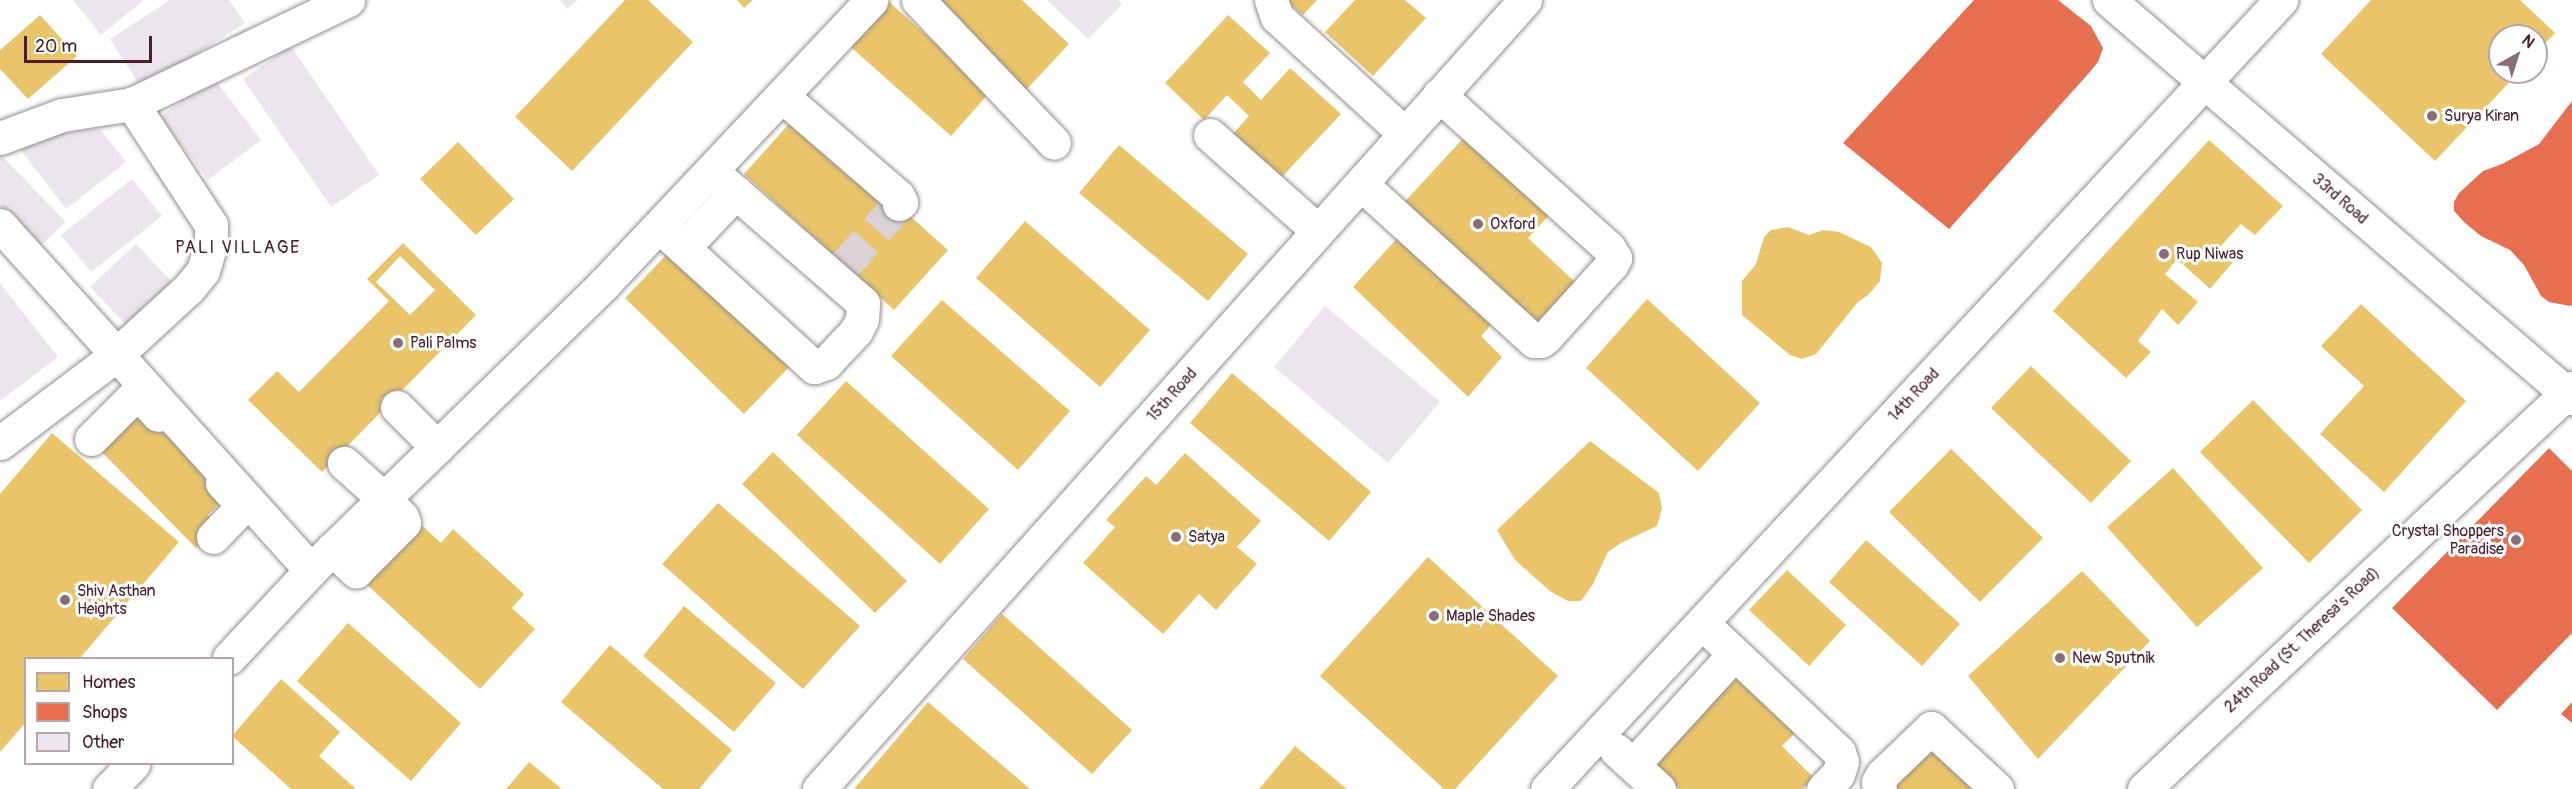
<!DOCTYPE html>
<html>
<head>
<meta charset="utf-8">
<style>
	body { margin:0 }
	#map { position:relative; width:2572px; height:789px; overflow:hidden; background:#fff; font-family:Pangolin,sans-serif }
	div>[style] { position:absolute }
	.homes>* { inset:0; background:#e9c46a }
	.shops>* { inset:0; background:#e76f51 }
	.building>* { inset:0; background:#ece5ed }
	.street-tunnel>* { height:33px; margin-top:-16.5px; transform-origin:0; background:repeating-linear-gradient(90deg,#dbd2d5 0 33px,transparent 0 49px) }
	.roads { filter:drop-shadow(0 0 2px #948c8e) drop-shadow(0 0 2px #948c8e) }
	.street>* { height:33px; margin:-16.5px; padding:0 16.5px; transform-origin:16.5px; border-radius:16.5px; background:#fff }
	.secondary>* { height:33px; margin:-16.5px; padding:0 16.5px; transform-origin:16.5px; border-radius:16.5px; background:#fff }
	.dots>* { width:16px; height:16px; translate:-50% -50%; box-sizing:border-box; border:3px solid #fff; border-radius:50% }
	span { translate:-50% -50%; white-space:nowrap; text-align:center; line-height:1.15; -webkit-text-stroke:6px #fff; paint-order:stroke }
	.poi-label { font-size:16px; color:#4a1f2b }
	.left { translate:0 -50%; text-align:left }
	.right { translate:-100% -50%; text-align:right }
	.street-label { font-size:16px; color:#4a1f2b }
	.neighbourhood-label { font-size:18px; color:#4a1f2b; letter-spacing:1.5px }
	.legend { position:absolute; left:24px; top:657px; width:210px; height:108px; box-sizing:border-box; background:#fff; border:2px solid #b7a5aa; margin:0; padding:8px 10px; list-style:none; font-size:18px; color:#4a1f2b }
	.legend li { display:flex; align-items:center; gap:12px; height:30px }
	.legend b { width:30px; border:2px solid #b7a5aa }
	.north { position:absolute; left:2488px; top:24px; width:60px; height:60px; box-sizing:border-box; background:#fff; border:2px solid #b7a5aa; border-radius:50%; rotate:39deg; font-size:16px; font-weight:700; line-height:24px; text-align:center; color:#4a1f2b }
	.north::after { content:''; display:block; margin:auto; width:21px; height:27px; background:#896d75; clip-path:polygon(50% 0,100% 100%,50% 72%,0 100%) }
	.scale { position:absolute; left:24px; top:36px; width:128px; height:27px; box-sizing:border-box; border:3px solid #4a1f2b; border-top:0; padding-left:8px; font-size:18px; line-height:21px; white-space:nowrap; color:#4a1f2b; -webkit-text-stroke:4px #fff; paint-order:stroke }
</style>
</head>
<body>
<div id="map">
	<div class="homes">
		<div style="clip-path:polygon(625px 0,648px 0,693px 42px,572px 171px,515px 117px)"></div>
		<div style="clip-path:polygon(737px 0,753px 0,744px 8px)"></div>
		<div style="clip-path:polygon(887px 0,990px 92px,951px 136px,844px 41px)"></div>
		<div style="clip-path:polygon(930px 0,1022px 0,1069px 44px,1025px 91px)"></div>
		<div style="clip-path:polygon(1286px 0,1317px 0,1303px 15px)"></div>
		<div style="clip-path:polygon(1355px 0,1405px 0,1426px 18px,1373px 76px,1325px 32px)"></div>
		<div style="clip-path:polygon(2371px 0,2520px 0,2555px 33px,2536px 53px,2536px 36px,2500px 36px,2500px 72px,2519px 72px,2435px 161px,2321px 54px)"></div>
		<div style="clip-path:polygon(40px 15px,77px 56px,28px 99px,0 69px,0 50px)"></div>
		<div style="clip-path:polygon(1228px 15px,1270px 53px,1243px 82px,1261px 100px,1290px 68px,1341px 114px,1278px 181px,1230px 137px,1249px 116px,1227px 95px,1204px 120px,1165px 83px)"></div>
		<div style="clip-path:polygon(797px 115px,948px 250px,894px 310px,744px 174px)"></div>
		<div style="clip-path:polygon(1468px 133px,1553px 211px,1528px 238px,1575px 282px,1530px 331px,1398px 209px)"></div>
		<div style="clip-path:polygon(2209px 140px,2283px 206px,2255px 235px,2241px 224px,2218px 249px,2233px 262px,2210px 289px,2177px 259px,2165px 274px,2198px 302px,2178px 325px,2162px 309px,2138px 341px,2151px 352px,2126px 378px,2053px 311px)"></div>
		<div style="clip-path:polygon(458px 142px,514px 199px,476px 235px,420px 179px)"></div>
		<div style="clip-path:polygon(1119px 145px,1248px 254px,1208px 301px,1079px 193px)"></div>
		<div style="clip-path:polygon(1025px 221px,1150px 330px,1100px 387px,976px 278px)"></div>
		<div style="clip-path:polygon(1788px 227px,1809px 235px,1823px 230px,1839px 232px,1871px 247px,1882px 263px,1880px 281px,1868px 295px,1858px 302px,1816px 354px,1802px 359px,1790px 355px,1742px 315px,1742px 281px,1756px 264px,1764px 237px,1771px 230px)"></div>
		<div style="clip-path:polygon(1400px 235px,1492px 324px,1481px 336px,1502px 357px,1468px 397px,1353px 287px)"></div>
		<div style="clip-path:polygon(evenodd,403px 243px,476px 315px,322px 472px,248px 400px,277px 371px,299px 392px,389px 301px,367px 279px,403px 243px,400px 256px,435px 290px,410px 315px,376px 282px,400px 256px)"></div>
		<div style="clip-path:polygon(672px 249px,791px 365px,744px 414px,625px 298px)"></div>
		<div style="clip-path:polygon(1647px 299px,1760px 403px,1698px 471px,1586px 368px)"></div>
		<div style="clip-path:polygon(942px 300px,1070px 411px,1018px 470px,891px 356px)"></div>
		<div style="clip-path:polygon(2361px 304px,2466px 401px,2384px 492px,2320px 434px,2364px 386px,2321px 346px)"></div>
		<div style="clip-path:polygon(2031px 366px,2131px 461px,2091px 503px,1991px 408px)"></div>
		<div style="clip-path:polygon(1232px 373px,1371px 492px,1329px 541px,1190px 423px)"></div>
		<div style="clip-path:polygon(846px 381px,989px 509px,940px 564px,797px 435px)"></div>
		<div style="clip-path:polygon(2253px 400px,2362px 510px,2309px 563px,2200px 452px)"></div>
		<div style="clip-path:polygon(138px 402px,228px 495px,208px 515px,218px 526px,196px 548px,94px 444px)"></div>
		<div style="clip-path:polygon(52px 433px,179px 542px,80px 658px,26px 658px,26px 722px,0 752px,0 494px)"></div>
		<div style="clip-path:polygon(1590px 441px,1659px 493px,1662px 508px,1657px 526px,1621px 543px,1608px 552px,1593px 584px,1581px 601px,1568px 601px,1551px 592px,1515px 560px,1497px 530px)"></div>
		<div style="clip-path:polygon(1951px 449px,2043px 538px,1980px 602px,1889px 512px)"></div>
		<div style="clip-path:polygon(773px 452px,907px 581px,875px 613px,742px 484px)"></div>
		<div style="clip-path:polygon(1185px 453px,1261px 521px,1237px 547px,1257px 564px,1216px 610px,1199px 594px,1163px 634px,1083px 563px,1115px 527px,1106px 520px,1146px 476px,1156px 485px)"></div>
		<div style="clip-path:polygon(2173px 468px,2263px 568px,2197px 627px,2107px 527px)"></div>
		<div style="clip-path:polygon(718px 503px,860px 626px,803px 689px,662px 564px)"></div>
		<div style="clip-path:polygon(418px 522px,441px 543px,453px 529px,524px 594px,512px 608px,535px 629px,480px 689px,363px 581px)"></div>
		<div style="clip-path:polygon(1866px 540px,1960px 624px,1922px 666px,1829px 582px)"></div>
		<div style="clip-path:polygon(1428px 557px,1558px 676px,1455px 789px,1444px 789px,1320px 676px)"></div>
		<div style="clip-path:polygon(1787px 570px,1846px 625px,1809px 666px,1749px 610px)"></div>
		<div style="clip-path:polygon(2082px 571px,2150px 641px,2038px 759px,1968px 676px)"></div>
		<div style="clip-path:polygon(684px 606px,776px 683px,734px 732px,643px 656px)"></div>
		<div style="clip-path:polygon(1002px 614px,1132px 730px,1092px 774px,963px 659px)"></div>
		<div style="clip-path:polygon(348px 623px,461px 723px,411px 781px,297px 681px)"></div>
		<div style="clip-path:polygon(610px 645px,732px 750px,699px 789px,663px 789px,561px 702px)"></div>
		<div style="clip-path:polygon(1744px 671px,1800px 728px,1782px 746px,1815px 779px,1802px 789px,1680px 789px,1651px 764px)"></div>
		<div style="clip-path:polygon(281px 679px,340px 732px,319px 756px,356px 789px,291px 789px,232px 736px)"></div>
		<div style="clip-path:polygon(928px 702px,1030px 789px,854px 789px)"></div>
		<div style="clip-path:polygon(1940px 741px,1986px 789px,1893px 789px,1892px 787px)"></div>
		<div style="clip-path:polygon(1295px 746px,1347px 789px,1259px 789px)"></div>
		<div style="clip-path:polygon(529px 762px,562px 789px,506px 789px)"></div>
	</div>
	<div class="shops">
		<div style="clip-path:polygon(1974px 0,2058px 0,2091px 26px,2103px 48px,2098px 62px,2089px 73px,1949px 229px,1843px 143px)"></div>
		<div style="clip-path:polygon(2572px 101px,2572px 305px,2570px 306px,2549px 302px,2541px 296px,2524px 265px,2510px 250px,2481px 236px,2465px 223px,2454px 211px,2454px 202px,2459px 193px,2483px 171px,2502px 164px,2539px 144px)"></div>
		<div style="clip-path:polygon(2549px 448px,2572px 471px,2572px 633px,2497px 710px,2392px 608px)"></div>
		<div style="clip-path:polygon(2572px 702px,2572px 723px,2561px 714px)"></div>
	</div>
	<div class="building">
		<div style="clip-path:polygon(73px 0,144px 0,101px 35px)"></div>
		<div style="clip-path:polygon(170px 0,229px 0,245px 23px,142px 89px,110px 39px)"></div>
		<div style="clip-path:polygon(560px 0,578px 0,567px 9px)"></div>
		<div style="clip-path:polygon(1047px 0,1118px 0,1122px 4px,1088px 39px)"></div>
		<div style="clip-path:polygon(291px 46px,379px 175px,331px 207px,243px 79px)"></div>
		<div style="clip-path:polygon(213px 77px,261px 140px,208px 180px,160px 117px)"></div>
		<div style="clip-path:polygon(100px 129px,126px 162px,66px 209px,16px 144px,64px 133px)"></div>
		<div style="clip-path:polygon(0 154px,66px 222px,35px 251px,0 214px)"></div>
		<div style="clip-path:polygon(132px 179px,162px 216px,91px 272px,61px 235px)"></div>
		<div style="clip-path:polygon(136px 244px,173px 283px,127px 326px,90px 287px)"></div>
		<div style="clip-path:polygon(0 283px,58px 357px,0 401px)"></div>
		<div style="clip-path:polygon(1325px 306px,1440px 402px,1388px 463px,1274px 367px)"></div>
	</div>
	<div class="street-tunnel">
		<div style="left:844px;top:266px;width:83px;rotate:-48.4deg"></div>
	</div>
	<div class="roads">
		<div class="street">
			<div style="left:918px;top:0;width:197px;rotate:46.4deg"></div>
			<div style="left:1271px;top:0;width:18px;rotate:71deg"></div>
			<div style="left:1277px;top:17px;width:173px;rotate:42.4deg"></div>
			<div style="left:782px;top:96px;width:153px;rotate:40.8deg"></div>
			<div style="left:898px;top:196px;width:7px;rotate:63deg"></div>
			<div style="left:901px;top:202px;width:3px;rotate:135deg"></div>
			<div style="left:1210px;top:135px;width:144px;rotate:41.6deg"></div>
			<div style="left:0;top:138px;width:66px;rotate:-20.4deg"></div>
			<div style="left:62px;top:115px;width:71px;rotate:-8.9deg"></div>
			<div style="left:132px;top:104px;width:240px;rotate:-25.7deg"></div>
			<div style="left:1361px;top:184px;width:234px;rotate:42.2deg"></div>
			<div style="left:1534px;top:341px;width:7px"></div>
			<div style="left:1541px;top:341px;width:6px;rotate:-39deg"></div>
			<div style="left:1546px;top:337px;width:98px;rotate:-47.9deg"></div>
			<div style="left:1612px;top:264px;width:7px;rotate:-63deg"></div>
			<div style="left:1615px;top:258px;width:12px;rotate:-121deg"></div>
			<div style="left:1609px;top:248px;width:229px;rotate:-138deg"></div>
			<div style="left:0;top:225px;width:464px;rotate:48deg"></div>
			<div style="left:659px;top:226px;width:210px;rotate:42.3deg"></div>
			<div style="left:814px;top:367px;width:13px;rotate:-18deg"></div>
			<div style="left:826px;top:363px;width:44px;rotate:-46.8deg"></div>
			<div style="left:856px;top:331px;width:13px;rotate:-63deg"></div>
			<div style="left:862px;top:319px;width:16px;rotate:-86deg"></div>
			<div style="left:863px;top:303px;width:201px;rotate:-139deg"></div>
			<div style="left:683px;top:248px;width:77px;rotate:-46.6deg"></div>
			<div style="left:397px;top:407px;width:57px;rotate:45deg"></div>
			<div style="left:91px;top:439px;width:62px;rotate:-45deg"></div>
			<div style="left:135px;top:395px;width:7px;rotate:16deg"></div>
			<div style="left:142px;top:397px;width:24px;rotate:48deg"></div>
			<div style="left:0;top:443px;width:144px;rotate:-37.1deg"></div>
			<div style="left:115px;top:356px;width:100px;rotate:-42.6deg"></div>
			<div style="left:189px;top:288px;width:22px;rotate:-51deg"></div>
			<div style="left:203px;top:271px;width:29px;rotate:-74deg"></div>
			<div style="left:211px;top:243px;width:18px;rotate:-90deg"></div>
			<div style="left:211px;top:225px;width:145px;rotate:-123.1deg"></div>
			<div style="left:213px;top:537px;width:37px;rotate:-46deg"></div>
			<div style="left:239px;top:510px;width:9px;rotate:-90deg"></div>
			<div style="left:239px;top:501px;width:25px;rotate:-133deg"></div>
			<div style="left:332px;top:549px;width:33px;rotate:43deg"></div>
			<div style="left:356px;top:571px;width:68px;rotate:-45deg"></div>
			<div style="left:404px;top:523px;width:6px;rotate:-108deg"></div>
			<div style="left:402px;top:517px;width:25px;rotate:-135deg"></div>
			<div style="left:384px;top:499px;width:54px;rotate:-138deg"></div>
			<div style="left:1702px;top:623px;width:188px;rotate:43.3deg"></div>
			<div style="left:1839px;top:752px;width:10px;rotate:73deg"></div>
			<div style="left:1842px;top:762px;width:13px;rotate:108deg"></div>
			<div style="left:1838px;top:774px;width:21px;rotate:135deg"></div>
			<div style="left:229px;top:658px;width:120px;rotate:-47deg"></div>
			<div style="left:311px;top:570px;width:409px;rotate:-44.3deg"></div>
			<div style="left:604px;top:284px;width:390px;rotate:-46.7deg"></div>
			<div style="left:1616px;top:750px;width:58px;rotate:42.2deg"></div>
			<div style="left:1633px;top:765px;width:150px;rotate:-47.7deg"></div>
			<div style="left:109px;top:789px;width:35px;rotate:-46deg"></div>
			<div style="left:819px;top:789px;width:1059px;rotate:-48.18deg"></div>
			<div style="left:1547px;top:789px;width:1078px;rotate:-47.07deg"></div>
			<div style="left:1880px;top:789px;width:7px;rotate:-106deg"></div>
			<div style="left:1878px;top:782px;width:8px;rotate:-60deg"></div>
			<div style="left:1882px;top:775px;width:68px;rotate:-43.8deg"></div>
			<div style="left:1931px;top:728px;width:90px;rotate:42.7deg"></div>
			<div style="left:2144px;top:789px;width:587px;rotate:-43.13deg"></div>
		</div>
		<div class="secondary">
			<div style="left:2109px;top:0;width:611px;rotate:40.68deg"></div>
		</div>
	</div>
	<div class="dots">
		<div style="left:2432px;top:116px;background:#896d75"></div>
		<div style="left:1478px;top:224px;background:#896d75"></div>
		<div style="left:2164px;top:254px;background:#896d75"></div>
		<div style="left:398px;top:343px;background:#896d75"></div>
		<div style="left:1176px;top:537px;background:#896d75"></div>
		<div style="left:2516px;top:540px;background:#896d75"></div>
		<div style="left:65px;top:600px;background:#896d75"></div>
		<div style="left:1434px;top:616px;background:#896d75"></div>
		<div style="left:2060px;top:658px;background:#896d75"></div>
	</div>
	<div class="poi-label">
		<span class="left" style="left:2444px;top:116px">Surya Kiran</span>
		<span class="left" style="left:1490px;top:224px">Oxford</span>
		<span class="left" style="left:2176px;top:254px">Rup Niwas</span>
		<span class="left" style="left:410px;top:343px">Pali Palms</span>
		<span class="right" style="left:2504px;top:540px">Crystal Shoppers<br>Paradise</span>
		<span class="left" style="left:1188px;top:537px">Satya</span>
		<span class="left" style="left:77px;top:600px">Shiv Asthan<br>Heights</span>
		<span class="left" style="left:1446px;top:616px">Maple Shades</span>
		<span class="left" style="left:2072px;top:658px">New Sputnik</span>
	</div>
	<div class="street-label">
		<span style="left:2340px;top:199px;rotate:41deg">33rd Road</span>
		<span style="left:1172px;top:395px;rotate:-48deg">15th Road</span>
		<span style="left:1914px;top:395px;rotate:-47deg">14th Road</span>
		<span style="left:2302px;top:640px;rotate:-43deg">24th Road (St. Theresa's Road)</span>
	</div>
	<div class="neighbourhood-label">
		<span style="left:238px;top:248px">PALI VILLAGE</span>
	</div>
	<ul class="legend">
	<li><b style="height:16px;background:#e9c46a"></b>Homes</li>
	<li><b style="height:16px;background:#e76f51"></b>Shops</li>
	<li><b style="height:16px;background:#ece5ed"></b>Other</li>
	</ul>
	<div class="north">N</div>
	<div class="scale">20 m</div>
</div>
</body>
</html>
